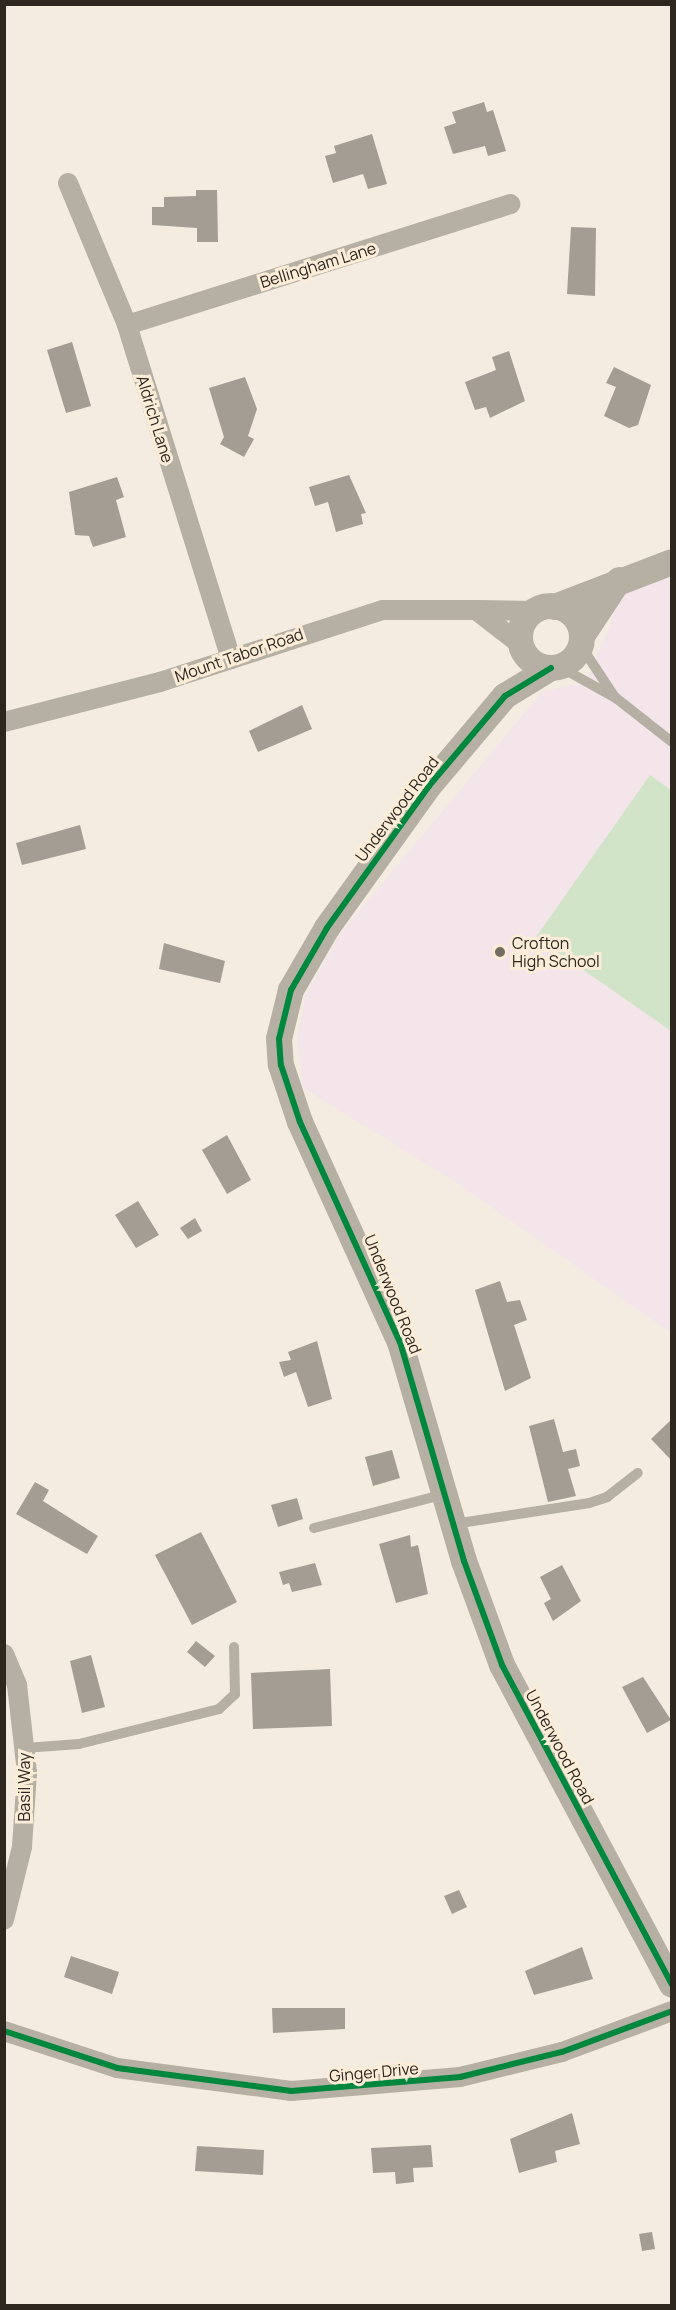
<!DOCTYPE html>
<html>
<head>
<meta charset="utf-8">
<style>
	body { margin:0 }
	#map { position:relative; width:676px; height:2310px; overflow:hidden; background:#f4ece0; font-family:Manrope,sans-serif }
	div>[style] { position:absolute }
	.education>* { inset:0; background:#f3e5e9 }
	.green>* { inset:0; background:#d1e4c7 }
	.building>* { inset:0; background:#a39d94 }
	.service>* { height:10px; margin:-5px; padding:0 5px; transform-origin:5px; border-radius:5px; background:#b6b0a4 }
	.minor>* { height:20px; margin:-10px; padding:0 10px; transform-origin:10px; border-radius:10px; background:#b6b0a4 }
	.tertiary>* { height:26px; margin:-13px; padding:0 13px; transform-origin:13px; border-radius:13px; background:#b6b0a4 }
	.tertiary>.ring { margin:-13px; padding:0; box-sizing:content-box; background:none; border:26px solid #b6b0a4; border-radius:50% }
	.cycleway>* { height:6px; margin:-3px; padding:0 3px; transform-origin:3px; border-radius:3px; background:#00873e }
	.dots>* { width:16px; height:16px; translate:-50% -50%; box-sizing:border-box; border:3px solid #fcedd8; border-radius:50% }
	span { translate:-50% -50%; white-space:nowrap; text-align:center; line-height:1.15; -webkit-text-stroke:6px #fcedd8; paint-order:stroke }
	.street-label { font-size:16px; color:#2d2720 }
	.poi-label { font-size:16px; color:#2d2720 }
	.left { translate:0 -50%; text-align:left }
	.frame { position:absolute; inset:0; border:6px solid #2d2720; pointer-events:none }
</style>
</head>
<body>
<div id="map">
	<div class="education">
		<div style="clip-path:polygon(671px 574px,671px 1333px,457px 1183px,303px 1088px,297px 1040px,306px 995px,340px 934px,542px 692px,586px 681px,610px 625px,615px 597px)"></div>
	</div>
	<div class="green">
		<div style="clip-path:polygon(650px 775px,671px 790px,671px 1031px,536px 937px)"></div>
	</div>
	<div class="building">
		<div style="clip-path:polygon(484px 102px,487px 112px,493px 110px,506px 151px,488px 156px,485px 146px,453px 154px,444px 127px,456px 123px,452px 112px)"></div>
		<div style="clip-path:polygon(372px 134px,387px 184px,368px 189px,363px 174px,333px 183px,325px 156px,336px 153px,334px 146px)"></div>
		<div style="clip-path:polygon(196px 190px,217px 190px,218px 242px,197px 242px,197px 228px,152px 225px,152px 207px,164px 207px,164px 197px,196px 196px)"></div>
		<div style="clip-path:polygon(571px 227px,596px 228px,595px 296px,567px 294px)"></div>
		<div style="clip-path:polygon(72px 342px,91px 406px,66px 413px,47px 350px)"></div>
		<div style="clip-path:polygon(509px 351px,525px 401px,490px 418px,486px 407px,475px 410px,465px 382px,496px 370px,492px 357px)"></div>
		<div style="clip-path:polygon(614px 367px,651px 385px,638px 425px,629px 428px,604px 416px,616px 387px,606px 383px)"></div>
		<div style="clip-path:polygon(245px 377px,257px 409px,248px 436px,254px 439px,244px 457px,220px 444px,224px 437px,209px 388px)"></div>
		<div style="clip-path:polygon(349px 475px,366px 513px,361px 514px,363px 524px,336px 532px,328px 502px,315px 506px,309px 487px)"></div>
		<div style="clip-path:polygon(117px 477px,124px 497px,116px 500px,126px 537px,93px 547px,89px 536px,75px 535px,69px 492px)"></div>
		<div style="clip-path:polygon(302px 705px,312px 729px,258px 752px,249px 731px)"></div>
		<div style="clip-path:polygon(80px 825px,86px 849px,22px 865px,16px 843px)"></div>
		<div style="clip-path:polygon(164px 943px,225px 961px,220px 983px,159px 969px)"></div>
		<div style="clip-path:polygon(227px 1135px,251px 1180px,227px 1194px,202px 1150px)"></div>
		<div style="clip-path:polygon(138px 1201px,159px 1235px,136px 1248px,115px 1215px)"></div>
		<div style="clip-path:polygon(195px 1218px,202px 1231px,188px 1239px,180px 1228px)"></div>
		<div style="clip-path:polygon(500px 1281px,507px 1302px,520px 1300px,527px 1320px,514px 1325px,531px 1378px,505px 1391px,475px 1290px)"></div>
		<div style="clip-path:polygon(317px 1341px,332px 1399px,308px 1407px,296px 1372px,284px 1377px,279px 1362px,291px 1360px,288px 1352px)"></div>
		<div style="clip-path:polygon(554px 1419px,563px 1452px,576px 1449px,580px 1466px,568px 1469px,576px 1496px,548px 1502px,529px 1426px)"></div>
		<div style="clip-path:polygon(672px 1419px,672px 1461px,651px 1439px)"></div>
		<div style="clip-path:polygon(392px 1450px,400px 1478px,373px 1486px,365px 1457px)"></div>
		<div style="clip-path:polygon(35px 1482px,49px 1490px,43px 1501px,98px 1536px,87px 1554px,16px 1514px)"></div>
		<div style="clip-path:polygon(297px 1498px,303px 1519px,278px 1527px,271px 1505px)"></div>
		<div style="clip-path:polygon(201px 1532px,237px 1602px,192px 1625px,155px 1555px)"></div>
		<div style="clip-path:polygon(410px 1535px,411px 1547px,418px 1545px,428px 1594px,396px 1603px,379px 1544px)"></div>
		<div style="clip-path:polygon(315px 1563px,322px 1585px,292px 1592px,289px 1583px,283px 1585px,279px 1572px)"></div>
		<div style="clip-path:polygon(562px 1565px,581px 1601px,553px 1621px,544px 1603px,551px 1599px,540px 1577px)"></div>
		<div style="clip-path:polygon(196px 1641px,215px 1656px,205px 1667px,187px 1652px)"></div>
		<div style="clip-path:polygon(91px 1655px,105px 1707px,82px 1713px,70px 1661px)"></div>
		<div style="clip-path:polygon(330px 1669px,332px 1726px,253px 1729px,251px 1673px)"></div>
		<div style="clip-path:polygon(643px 1677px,671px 1720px,647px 1733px,622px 1687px)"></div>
		<div style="clip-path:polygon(459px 1890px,467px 1907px,452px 1914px,444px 1896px)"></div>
		<div style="clip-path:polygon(582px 1947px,593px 1979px,534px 1995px,525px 1971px)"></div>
		<div style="clip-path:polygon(71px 1956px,119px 1972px,112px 1994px,64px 1977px)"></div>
		<div style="clip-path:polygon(272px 2008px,345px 2008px,345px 2029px,273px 2033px)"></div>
		<div style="clip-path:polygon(572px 2113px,580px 2144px,555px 2151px,557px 2162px,519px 2173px,510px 2139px)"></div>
		<div style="clip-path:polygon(431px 2145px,433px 2167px,413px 2168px,414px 2182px,396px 2184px,395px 2172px,373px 2173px,371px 2148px)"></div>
		<div style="clip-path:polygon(197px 2146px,264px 2150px,263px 2175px,195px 2171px)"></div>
		<div style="clip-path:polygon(652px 2232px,655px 2249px,642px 2251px,639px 2234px)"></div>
	</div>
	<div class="service">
		<div style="left:581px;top:646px;width:60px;rotate:56.6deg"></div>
		<div style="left:560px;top:667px;width:64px;rotate:29deg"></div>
		<div style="left:616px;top:698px;width:71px;rotate:38.2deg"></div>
		<div style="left:454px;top:1524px;width:137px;rotate:-8.8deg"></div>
		<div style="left:589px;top:1503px;width:19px;rotate:-18deg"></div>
		<div style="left:607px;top:1497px;width:39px;rotate:-38deg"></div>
		<div style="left:314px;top:1528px;width:135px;rotate:-14.5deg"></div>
		<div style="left:25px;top:1748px;width:54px;rotate:-4.2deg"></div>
		<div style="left:79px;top:1744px;width:144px;rotate:-14deg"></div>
		<div style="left:219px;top:1709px;width:22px;rotate:-43deg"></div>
		<div style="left:235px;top:1694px;width:47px;rotate:-91.2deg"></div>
	</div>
	<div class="minor">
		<div style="left:68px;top:183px;width:154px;rotate:67.4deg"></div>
		<div style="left:127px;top:325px;width:350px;rotate:72.7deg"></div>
		<div style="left:127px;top:325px;width:402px;rotate:-17.5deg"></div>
		<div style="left:521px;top:645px;width:57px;rotate:-142.1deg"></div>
		<div style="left:476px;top:610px;width:58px;rotate:1deg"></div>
		<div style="left:4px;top:722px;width:161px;rotate:-14.4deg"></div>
		<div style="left:160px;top:682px;width:234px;rotate:-17.9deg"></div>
		<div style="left:383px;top:610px;width:93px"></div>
		<div style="left:4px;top:1654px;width:34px;rotate:67deg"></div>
		<div style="left:17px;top:1685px;width:89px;rotate:83.5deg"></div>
		<div style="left:27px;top:1773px;width:74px;rotate:93.9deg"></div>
		<div style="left:22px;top:1847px;width:75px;rotate:103.9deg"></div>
		<div style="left:4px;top:2031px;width:119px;rotate:18.1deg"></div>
		<div style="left:117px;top:2068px;width:176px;rotate:7.5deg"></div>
		<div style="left:291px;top:2091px;width:170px;rotate:-4.7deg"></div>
		<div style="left:460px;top:2077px;width:105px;rotate:-13.8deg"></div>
		<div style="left:562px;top:2052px;width:117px;rotate:-20.4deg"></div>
	</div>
	<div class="tertiary">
		<div class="ring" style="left:520px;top:606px;width:36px;height:36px"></div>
		<div style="left:555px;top:607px;width:125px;rotate:-21deg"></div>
		<div style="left:582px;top:636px;width:67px;rotate:-56.5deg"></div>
		<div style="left:551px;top:668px;width:54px;rotate:148.7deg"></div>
		<div style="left:505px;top:696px;width:118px;rotate:130.2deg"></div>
		<div style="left:429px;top:786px;width:175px;rotate:125.7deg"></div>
		<div style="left:327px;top:928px;width:72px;rotate:120.1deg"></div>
		<div style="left:291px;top:990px;width:50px;rotate:103.8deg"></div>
		<div style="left:279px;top:1039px;width:26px;rotate:86deg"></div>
		<div style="left:281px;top:1065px;width:60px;rotate:71.6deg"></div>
		<div style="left:300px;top:1122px;width:242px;rotate:65.6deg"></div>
		<div style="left:400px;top:1342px;width:228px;rotate:73.7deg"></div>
		<div style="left:464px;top:1561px;width:111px;rotate:69.9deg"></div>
		<div style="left:502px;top:1665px;width:362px;rotate:62deg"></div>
	</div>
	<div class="cycleway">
		<div style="left:551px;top:668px;width:54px;rotate:148.7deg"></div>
		<div style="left:505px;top:696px;width:118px;rotate:130.2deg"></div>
		<div style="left:429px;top:786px;width:175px;rotate:125.7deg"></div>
		<div style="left:327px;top:928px;width:72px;rotate:120.1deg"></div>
		<div style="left:291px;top:990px;width:50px;rotate:103.8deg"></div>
		<div style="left:279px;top:1039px;width:26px;rotate:86deg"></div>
		<div style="left:281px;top:1065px;width:60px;rotate:71.6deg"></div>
		<div style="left:300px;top:1122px;width:242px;rotate:65.6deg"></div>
		<div style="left:400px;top:1342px;width:228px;rotate:73.7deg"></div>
		<div style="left:464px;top:1561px;width:111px;rotate:69.9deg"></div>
		<div style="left:502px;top:1665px;width:362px;rotate:62deg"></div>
		<div style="left:4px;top:2031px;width:119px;rotate:18.1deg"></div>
		<div style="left:117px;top:2068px;width:176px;rotate:7.5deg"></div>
		<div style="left:291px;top:2091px;width:170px;rotate:-4.7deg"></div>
		<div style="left:460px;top:2077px;width:105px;rotate:-13.8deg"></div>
		<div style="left:562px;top:2052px;width:117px;rotate:-20.4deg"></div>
	</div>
	<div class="dots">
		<div style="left:500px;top:952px;background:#736c63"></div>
	</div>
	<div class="street-label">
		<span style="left:318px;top:265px;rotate:-17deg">Bellingham Lane</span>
		<span style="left:155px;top:419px;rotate:73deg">Aldrich Lane</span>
		<span style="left:239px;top:655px;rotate:-19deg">Mount Tabor Road</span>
		<span style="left:397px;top:809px;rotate:-53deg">Underwood Road</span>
		<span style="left:393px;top:1294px;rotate:68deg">Underwood Road</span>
		<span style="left:560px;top:1747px;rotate:62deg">Underwood Road</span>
		<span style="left:24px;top:1787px;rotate:-90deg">Basil Way</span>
		<span style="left:374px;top:2072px;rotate:-5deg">Ginger Drive</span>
	</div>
	<div class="poi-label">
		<span class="left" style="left:512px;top:952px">Crofton<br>High School</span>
	</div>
	<div class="frame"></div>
</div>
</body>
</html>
